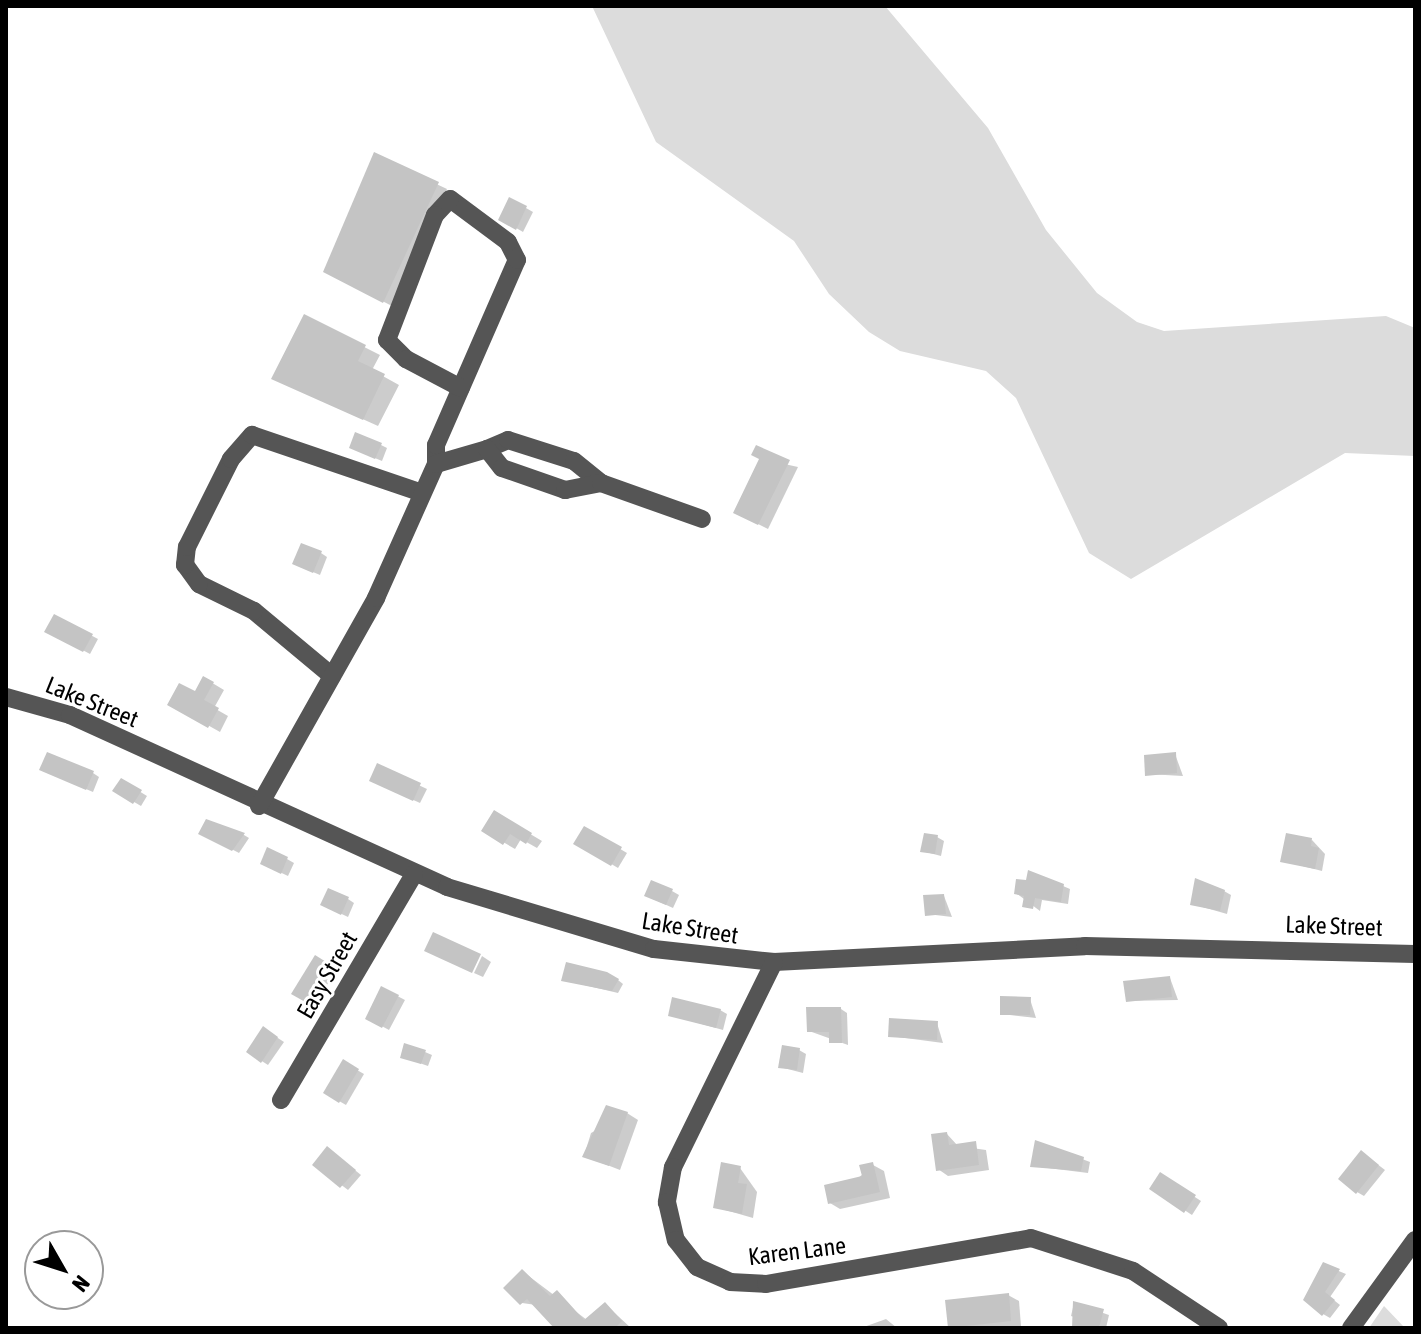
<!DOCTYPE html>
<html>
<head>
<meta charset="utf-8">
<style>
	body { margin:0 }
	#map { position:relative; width:1421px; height:1334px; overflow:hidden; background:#fff; font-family:"Asap Condensed",sans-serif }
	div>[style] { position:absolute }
	.green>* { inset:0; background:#dcdcdc }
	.shadow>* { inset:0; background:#0003 }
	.building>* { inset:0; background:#c4c4c4 }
	.minor>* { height:18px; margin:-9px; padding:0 9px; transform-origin:9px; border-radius:9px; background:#555 }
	span { translate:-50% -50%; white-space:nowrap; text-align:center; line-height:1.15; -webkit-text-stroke:6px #fff; paint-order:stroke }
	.street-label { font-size:24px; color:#000 }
	.frame { position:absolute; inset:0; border:8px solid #000; pointer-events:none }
	.north { position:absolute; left:24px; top:1230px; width:80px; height:80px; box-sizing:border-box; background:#fff; border:2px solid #999; border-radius:50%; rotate:129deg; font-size:22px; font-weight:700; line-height:32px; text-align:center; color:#000 }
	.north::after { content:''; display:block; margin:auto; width:28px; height:36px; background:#000; clip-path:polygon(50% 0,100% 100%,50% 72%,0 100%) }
</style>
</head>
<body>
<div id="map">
	<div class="green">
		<div style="clip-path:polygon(592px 6px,885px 6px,988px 128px,1046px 230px,1097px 293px,1137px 322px,1164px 331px,1386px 316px,1415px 328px,1415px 456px,1345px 453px,1131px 579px,1089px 553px,1016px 398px,986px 371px,900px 351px,869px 332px,829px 294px,794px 241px,656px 142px)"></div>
		<div style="clip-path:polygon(1384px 1306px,1405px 1328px,1369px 1328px)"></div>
	</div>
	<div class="shadow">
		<div style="clip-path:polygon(375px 155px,447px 189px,392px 306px,335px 277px)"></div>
		<div style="clip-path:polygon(526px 208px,533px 212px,523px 232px,501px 219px)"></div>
		<div style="clip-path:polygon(305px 317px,380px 355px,372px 370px,399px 385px,378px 426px,274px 379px)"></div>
		<div style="clip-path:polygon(381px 445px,387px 448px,382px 461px,358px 451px)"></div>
		<div style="clip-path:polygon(762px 459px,798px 467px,768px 529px,746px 518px)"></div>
		<div style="clip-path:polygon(321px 553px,327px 557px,320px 575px,301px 567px)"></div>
		<div style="clip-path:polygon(55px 616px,98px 639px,90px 654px,47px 631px)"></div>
		<div style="clip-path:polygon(204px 678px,224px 690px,214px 708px,228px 716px,220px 732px,170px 704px,195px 694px)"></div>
		<div style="clip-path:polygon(1175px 754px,1183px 776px,1147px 774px)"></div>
		<div style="clip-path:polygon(378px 766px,427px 789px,420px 803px,378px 784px)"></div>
		<div style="clip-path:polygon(48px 773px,93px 773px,99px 777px,93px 792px)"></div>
		<div style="clip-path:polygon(121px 780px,147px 796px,141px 806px,115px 791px)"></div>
		<div style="clip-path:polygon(495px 813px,542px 841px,537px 848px,521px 839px,515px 849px,484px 831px)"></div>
		<div style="clip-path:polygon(207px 821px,244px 835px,249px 838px,239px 853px,201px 833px)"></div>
		<div style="clip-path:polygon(585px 828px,627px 853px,618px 868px,576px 843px)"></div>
		<div style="clip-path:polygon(937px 837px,944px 841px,941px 856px,922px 851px)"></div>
		<div style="clip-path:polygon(1312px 840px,1325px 854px,1322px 871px,1283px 861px)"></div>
		<div style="clip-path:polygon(287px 859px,294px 863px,288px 876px,269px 867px)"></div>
		<div style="clip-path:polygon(1063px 886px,1070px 889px,1068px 904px,1042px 900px,1040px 911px,1016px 893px)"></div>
		<div style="clip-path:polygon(672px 891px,679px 895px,673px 908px,653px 899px)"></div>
		<div style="clip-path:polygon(1224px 891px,1231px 895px,1227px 914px,1192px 904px)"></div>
		<div style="clip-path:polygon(944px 896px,952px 917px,927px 914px)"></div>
		<div style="clip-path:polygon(348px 899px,354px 903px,348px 917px,329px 908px)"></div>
		<div style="clip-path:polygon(482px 956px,491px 962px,483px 977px,474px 973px)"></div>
		<div style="clip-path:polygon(316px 958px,336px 970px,315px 1005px,294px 993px)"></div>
		<div style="clip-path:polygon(1170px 978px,1178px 1000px,1127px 1001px)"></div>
		<div style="clip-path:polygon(563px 980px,618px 980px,623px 984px,618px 993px)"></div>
		<div style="clip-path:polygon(382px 988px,405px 1000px,389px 1030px,367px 1018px)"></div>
		<div style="clip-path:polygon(1030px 999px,1036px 1018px,1002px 1014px)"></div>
		<div style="clip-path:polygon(841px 1009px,847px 1013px,848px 1045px,809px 1031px)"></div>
		<div style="clip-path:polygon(720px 1010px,727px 1014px,723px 1030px,670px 1015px)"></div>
		<div style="clip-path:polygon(937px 1023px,943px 1043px,890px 1036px)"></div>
		<div style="clip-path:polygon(264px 1029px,284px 1042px,268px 1065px,248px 1052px)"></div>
		<div style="clip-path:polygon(799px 1050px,806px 1054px,803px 1073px,780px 1067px)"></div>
		<div style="clip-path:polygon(425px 1052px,432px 1055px,428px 1066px,402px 1057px)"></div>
		<div style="clip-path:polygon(343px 1062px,364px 1074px,346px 1105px,325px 1093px)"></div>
		<div style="clip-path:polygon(627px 1113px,638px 1120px,620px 1170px,584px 1156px,591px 1133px)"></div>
		<div style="clip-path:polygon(947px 1134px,958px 1146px,986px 1150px,989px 1170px,948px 1176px,938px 1169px)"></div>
		<div style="clip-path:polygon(1037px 1142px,1090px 1162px,1088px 1173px,1032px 1166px)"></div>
		<div style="clip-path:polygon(334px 1153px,361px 1175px,348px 1190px,315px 1165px)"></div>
		<div style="clip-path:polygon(1368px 1157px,1385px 1170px,1364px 1196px,1357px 1192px)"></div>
		<div style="clip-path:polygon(873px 1165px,884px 1171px,890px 1198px,840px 1209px,830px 1203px)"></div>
		<div style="clip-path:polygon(740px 1168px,757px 1192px,753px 1218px,715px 1207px)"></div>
		<div style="clip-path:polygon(1161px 1175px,1201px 1201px,1192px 1215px,1152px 1189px)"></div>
		<div style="clip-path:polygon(1324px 1265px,1346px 1274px,1330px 1297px,1340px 1305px,1330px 1318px,1323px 1314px)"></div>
		<div style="clip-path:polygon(522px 1271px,587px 1320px,605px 1304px,631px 1328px,557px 1328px,536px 1305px,522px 1303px)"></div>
		<div style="clip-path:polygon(1008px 1295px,1019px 1301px,1021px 1326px,949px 1326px)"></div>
		<div style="clip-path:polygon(1074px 1303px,1109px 1315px,1106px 1328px,1071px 1316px)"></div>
		<div style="clip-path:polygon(886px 1319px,897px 1328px,861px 1328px)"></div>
	</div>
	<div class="building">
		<div style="clip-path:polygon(374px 152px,439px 182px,383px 303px,323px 272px)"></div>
		<div style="clip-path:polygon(509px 197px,527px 206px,516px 230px,498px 220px)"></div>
		<div style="clip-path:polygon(304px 314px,366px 345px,358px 361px,385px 374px,363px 420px,271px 379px)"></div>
		<div style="clip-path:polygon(355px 432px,382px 443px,375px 459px,349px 448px)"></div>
		<div style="clip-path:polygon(756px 445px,790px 460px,758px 525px,733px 513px,759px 459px,751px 455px)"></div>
		<div style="clip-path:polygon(301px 543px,322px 551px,313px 573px,292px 564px)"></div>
		<div style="clip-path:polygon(54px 614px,93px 634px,83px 652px,44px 632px)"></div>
		<div style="clip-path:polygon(203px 676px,214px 682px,204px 700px,219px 708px,208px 728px,167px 705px,179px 683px,195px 691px)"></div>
		<div style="clip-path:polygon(47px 752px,94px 771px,86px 790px,39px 770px)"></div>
		<div style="clip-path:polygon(1176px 752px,1177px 773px,1145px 776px,1144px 755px)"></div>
		<div style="clip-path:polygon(377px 763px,421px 783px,413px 801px,369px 781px)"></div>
		<div style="clip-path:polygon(121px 778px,142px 790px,133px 804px,112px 791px)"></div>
		<div style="clip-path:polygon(494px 810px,532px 833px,526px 844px,510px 834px,503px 845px,481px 831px)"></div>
		<div style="clip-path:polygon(206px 819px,245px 833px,232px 851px,198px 834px)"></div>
		<div style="clip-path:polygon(584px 826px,622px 847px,611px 866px,573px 844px)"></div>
		<div style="clip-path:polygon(924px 833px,938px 835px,935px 854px,920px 852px)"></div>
		<div style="clip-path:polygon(1286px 833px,1312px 838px,1311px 846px,1319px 848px,1315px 869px,1280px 862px)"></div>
		<div style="clip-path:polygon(267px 847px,288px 857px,281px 874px,260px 864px)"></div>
		<div style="clip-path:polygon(1028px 870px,1064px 884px,1061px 902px,1035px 898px,1033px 909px,1022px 907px,1024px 896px,1014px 894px,1016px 879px,1026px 880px)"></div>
		<div style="clip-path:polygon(1195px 878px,1225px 890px,1220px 911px,1190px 905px)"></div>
		<div style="clip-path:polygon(651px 880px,673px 889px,666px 905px,644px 896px)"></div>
		<div style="clip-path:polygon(328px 888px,349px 897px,341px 915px,320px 905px)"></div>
		<div style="clip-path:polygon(944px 894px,946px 914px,925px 916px,923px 895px)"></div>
		<div style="clip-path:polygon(433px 932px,481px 954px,472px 973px,424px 951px)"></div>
		<div style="clip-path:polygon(315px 955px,331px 965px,307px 1003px,291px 994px)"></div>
		<div style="clip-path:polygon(566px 962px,607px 972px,619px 979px,612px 991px,561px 981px)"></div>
		<div style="clip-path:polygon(1170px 976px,1172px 997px,1126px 1002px,1123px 981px)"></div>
		<div style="clip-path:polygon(381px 986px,399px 995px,382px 1028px,365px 1019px)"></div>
		<div style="clip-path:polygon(1000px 996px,1031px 997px,1030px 1015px,1000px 1015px)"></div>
		<div style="clip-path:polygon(672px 997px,721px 1009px,716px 1028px,668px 1016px)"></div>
		<div style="clip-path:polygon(806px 1007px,841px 1007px,842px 1043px,829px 1043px,829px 1032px,807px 1032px)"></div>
		<div style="clip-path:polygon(889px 1018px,938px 1021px,937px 1040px,888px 1037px)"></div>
		<div style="clip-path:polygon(263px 1026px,278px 1037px,261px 1063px,246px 1052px)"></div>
		<div style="clip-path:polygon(404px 1043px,426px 1050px,421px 1064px,400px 1058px)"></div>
		<div style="clip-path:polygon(782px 1045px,800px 1048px,797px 1070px,778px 1068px)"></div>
		<div style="clip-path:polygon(343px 1059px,359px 1069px,339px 1103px,323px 1093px)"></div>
		<div style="clip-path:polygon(606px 1105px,628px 1112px,609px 1166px,582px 1157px)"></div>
		<div style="clip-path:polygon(947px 1132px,949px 1145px,976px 1141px,979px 1165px,936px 1171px,931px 1134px)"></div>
		<div style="clip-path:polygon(1035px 1140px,1084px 1157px,1081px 1171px,1030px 1167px)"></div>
		<div style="clip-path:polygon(327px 1146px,356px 1170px,340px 1188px,312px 1165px)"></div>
		<div style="clip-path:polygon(1361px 1150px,1379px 1165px,1356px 1194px,1338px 1179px)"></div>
		<div style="clip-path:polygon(721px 1162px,741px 1166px,738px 1183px,747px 1184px,742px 1214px,713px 1208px)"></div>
		<div style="clip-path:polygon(873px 1162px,880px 1192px,828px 1204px,824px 1185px,862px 1176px,859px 1165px)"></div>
		<div style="clip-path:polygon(1160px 1172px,1196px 1195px,1184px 1213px,1149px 1189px)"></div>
		<div style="clip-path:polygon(1323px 1262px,1340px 1269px,1325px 1292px,1335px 1300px,1322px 1316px,1303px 1300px)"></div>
		<div style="clip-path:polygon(522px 1269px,550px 1296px,557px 1290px,584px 1320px,605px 1302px,622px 1321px,615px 1328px,554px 1328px,527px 1299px,520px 1305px,503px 1288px)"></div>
		<div style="clip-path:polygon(1009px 1293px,1011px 1321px,948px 1328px,945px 1300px)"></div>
		<div style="clip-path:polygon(1073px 1301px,1104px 1309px,1099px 1328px,1072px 1328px)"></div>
	</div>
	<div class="minor">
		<div style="left:487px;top:449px;width:23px;rotate:-23deg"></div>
		<div style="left:508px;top:440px;width:69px;rotate:17.7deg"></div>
		<div style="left:574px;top:461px;width:35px;rotate:39deg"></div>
		<div style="left:436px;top:464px;width:19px;rotate:-90deg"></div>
		<div style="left:436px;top:445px;width:202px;rotate:-66.4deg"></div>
		<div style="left:517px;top:260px;width:20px;rotate:-117deg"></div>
		<div style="left:508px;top:242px;width:72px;rotate:-143.4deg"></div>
		<div style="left:450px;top:199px;width:22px;rotate:133deg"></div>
		<div style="left:435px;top:215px;width:134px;rotate:111deg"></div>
		<div style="left:387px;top:340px;width:27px;rotate:45deg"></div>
		<div style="left:406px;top:359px;width:62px;rotate:27.8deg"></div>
		<div style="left:332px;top:676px;width:102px;rotate:-140.2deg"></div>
		<div style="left:254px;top:611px;width:61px;rotate:-153.9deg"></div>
		<div style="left:199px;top:584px;width:24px;rotate:-126deg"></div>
		<div style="left:185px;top:565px;width:18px;rotate:-84deg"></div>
		<div style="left:187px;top:547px;width:98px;rotate:-63.4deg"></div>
		<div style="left:231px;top:459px;width:32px;rotate:-49deg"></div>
		<div style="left:252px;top:435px;width:176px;rotate:18.8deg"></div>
		<div style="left:6px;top:697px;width:66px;rotate:15.7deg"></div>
		<div style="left:70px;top:715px;width:414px;rotate:24.5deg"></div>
		<div style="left:447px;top:887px;width:216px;rotate:16.7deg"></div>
		<div style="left:654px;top:949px;width:121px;rotate:6.2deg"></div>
		<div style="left:774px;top:962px;width:311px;rotate:-2.9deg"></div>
		<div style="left:1085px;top:946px;width:330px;rotate:1.4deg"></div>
		<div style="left:259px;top:806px;width:239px;rotate:-60.6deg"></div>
		<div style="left:376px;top:598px;width:147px;rotate:-65.9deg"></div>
		<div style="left:436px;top:464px;width:53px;rotate:-16.4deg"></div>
		<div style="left:487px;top:449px;width:24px;rotate:52deg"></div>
		<div style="left:502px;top:468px;width:67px;rotate:19.2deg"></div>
		<div style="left:565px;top:490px;width:37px;rotate:-11deg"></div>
		<div style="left:601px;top:483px;width:107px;rotate:19.6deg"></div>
		<div style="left:774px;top:962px;width:229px;rotate:116.2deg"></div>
		<div style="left:673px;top:1167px;width:36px;rotate:100deg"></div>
		<div style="left:667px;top:1202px;width:39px;rotate:77deg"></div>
		<div style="left:676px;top:1240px;width:34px;rotate:52deg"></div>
		<div style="left:697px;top:1267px;width:36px;rotate:24deg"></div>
		<div style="left:730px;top:1282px;width:36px;rotate:3deg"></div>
		<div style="left:766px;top:1284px;width:269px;rotate:-9.8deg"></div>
		<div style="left:1031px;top:1238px;width:107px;rotate:17.9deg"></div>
		<div style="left:1133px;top:1271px;width:103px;rotate:33.5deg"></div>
		<div style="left:281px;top:1100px;width:262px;rotate:-59.5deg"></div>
		<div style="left:1351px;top:1328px;width:109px;rotate:-54deg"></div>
	</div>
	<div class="street-label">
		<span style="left:92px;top:702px;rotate:22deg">Lake Street</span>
		<span style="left:1334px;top:926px;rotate:2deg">Lake Street</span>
		<span style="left:690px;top:928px;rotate:9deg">Lake Street</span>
		<span style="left:327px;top:975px;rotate:-60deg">Easy Street</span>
		<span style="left:797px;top:1251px;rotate:-7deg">Karen Lane</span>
	</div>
	<div class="frame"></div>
	<div class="north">N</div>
</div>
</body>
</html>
